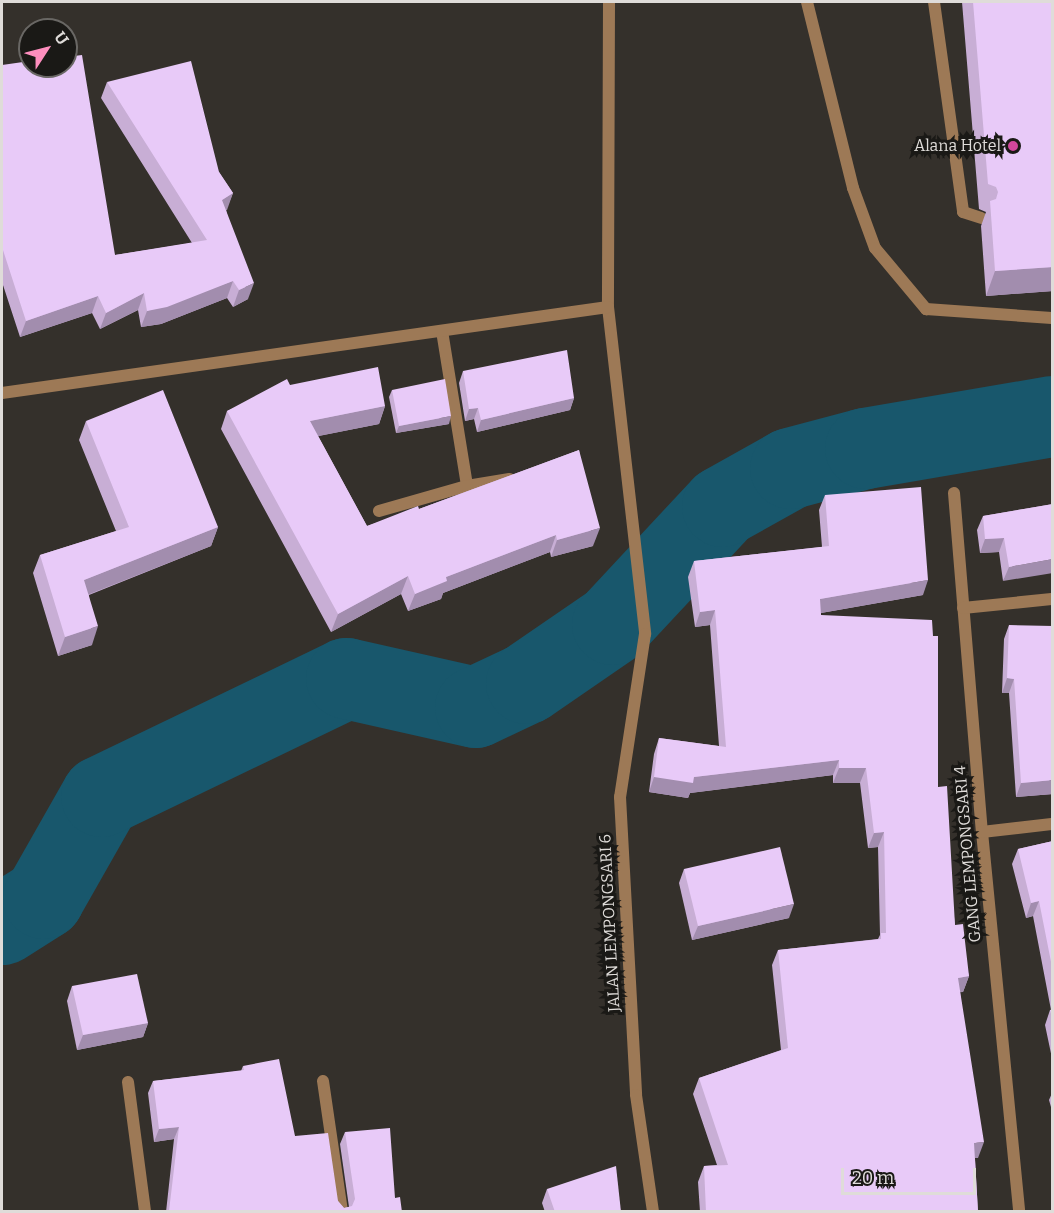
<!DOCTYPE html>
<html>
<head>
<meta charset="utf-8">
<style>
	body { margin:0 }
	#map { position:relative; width:1054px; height:1213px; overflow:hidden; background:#34302b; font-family:Bitter,serif }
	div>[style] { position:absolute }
	.river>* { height:81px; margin:-40.5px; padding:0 40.5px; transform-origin:40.5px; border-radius:40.5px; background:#18576c }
	.lane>* { height:12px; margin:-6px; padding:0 6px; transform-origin:6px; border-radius:6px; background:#9d7956 }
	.street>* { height:12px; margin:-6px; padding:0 6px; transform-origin:6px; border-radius:6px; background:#9d7956 }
	.wall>* { inset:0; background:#c8aed5 }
	.shaded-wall>* { inset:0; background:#a28dae }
	.building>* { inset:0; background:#e8caf8 }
	.dots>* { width:16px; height:16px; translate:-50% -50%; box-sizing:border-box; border:3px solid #1a1916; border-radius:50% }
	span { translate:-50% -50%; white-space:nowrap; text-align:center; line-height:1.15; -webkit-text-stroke:6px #1a1916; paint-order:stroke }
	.poi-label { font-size:16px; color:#dfdcd9 }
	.right { translate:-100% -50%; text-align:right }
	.street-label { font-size:16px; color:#dfdcd9 }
	.frame { position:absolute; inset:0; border:3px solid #dfdcd9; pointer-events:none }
	.north { position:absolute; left:18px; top:18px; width:60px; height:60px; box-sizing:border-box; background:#1a1916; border:2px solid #696764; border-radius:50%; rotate:54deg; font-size:16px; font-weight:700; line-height:24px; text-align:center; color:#dfdcd9 }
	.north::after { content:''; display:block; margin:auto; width:21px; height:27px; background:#fe8ebe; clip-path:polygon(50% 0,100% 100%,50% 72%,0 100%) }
	.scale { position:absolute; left:841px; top:1168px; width:135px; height:27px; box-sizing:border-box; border:3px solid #dfdcd9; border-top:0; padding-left:8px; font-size:18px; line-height:21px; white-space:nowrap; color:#dfdcd9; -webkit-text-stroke:4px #1a1916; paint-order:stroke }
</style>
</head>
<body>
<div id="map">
	<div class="river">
		<div style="left:2px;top:924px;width:49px;rotate:-32.4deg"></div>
		<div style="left:43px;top:898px;width:117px;rotate:-60.4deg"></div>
		<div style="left:101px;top:796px;width:272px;rotate:-25.7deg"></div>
		<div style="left:346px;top:678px;width:132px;rotate:12.7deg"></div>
		<div style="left:475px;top:707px;width:56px;rotate:-25.2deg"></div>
		<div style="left:526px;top:683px;width:104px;rotate:-34.5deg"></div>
		<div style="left:612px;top:624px;width:161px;rotate:-47deg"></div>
		<div style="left:722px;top:506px;width:78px;rotate:-29.2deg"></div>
		<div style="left:790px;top:468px;width:78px;rotate:-14.9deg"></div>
		<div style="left:865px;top:448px;width:190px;rotate:-9.7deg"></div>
	</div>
	<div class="lane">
		<div style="left:807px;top:2px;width:192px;rotate:76.1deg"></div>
		<div style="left:853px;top:188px;width:64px;rotate:69.9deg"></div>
		<div style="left:875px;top:248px;width:80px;rotate:50.1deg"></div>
		<div style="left:926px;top:309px;width:126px;rotate:4.1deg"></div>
		<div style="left:934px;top:2px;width:212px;rotate:82.1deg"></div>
		<div style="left:963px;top:212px;width:19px;rotate:18deg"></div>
	</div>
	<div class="street">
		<div style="left:609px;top:2px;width:305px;rotate:90.2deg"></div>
		<div style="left:608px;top:307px;width:329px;rotate:83.5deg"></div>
		<div style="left:645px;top:634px;width:165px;rotate:98.7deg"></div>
		<div style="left:620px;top:797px;width:298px;rotate:86.9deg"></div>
		<div style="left:636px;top:1095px;width:118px;rotate:81.7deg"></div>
		<div style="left:442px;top:331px;width:157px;rotate:80.8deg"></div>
		<div style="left:467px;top:486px;width:43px;rotate:-9.5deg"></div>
		<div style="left:2px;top:393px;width:612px;rotate:-8.08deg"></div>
		<div style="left:954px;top:493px;width:340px;rotate:85.3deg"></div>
		<div style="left:982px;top:832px;width:382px;rotate:84.4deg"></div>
		<div style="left:379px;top:511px;width:91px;rotate:-15.9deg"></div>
		<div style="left:963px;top:608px;width:89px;rotate:-5.8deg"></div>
		<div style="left:982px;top:832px;width:70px;rotate:-6.5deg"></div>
		<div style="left:323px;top:1081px;width:132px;rotate:81.7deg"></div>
		<div style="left:128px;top:1082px;width:131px;rotate:82.5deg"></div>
	</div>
	<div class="wall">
		<div style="clip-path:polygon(962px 2px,1053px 2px,1053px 291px,986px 296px,981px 226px,986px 212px,979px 209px)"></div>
		<div style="clip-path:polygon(2px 65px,115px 255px,192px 243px,101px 98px,107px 82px,219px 172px,233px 193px,226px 210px,248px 299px,233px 307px,227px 298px,161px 324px,141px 327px,138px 310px,100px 329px,92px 313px,20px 337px,2px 282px)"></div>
		<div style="clip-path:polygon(463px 371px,574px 398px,570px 410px,477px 432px,474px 419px,465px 421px,459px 383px)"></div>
		<div style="clip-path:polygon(290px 385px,385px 406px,379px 424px,318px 436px,367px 526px,419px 509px,579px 450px,593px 546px,551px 557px,550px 552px,443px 593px,441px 599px,408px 611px,401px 594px,331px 632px,221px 429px,227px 411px)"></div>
		<div style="clip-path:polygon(392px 390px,449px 424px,396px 433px,389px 397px)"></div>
		<div style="clip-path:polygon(86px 421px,218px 527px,211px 546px,89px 595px,92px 645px,58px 656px,33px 573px,40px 555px,116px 531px,79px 440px)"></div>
		<div style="clip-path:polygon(825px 495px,923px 595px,821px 613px,821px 615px,938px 787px,955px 925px,969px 976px,963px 992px,960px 992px,978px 1158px,975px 1158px,978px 1212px,700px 1212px,698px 1182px,704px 1166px,717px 1165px,693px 1094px,699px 1078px,781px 1050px,772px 965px,778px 950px,878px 939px,880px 935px,878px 847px,868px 848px,860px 783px,833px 783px,833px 775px,690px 793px,688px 798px,649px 792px,654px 754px,659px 738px,719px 746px,710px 625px,695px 627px,688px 577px,694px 561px,822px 547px,819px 510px)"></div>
		<div style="clip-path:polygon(1053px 504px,1003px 581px,999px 552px,980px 553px,977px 530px,983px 516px)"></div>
		<div style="clip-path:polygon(1009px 625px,1053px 794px,1016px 797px,1009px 693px,1002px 693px,1004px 639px)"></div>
		<div style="clip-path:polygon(1053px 841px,1053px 1063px,1045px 1025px,1050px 1010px,1051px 1010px,1033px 916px,1026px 918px,1012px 864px,1018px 849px)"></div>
		<div style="clip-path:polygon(684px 869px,789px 918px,692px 940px,679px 883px)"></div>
		<div style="clip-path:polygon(72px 986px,148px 1023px,143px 1037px,77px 1050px,67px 1001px)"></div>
		<div style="clip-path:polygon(243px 1066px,295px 1136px,338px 1201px,344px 1208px,349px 1207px,340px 1144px,345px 1132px,395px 1198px,402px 1212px,166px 1212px,174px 1139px,154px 1142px,148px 1093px,153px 1081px,241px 1071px)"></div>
		<div style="clip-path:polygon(1053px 1091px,1053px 1114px,1049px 1100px)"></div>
		<div style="clip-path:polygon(547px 1189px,621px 1212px,545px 1212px,542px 1203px)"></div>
	</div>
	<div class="shaded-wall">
		<div style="clip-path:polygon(233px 193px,227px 210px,216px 216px,222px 200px)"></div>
		<div style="clip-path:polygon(1053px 267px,1053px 291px,986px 296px,995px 271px)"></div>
		<div style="clip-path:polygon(233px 281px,227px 298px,161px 324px,141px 327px,147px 311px)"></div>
		<div style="clip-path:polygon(254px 283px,248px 299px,233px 307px,239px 290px)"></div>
		<div style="clip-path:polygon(144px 293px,138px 310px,100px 329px,106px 313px)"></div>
		<div style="clip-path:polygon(98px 296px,92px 313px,20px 337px,26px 321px)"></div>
		<div style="clip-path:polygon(574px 398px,570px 410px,477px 432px,481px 420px)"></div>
		<div style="clip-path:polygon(385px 406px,379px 424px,304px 439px,310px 421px)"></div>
		<div style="clip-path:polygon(478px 408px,474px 419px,465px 421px,469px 409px)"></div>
		<div style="clip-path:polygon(451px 416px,449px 424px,396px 433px,399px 426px)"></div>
		<div style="clip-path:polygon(218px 527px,211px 546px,77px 599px,84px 580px)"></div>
		<div style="clip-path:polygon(600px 528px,593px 546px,551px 557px,557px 540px)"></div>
		<div style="clip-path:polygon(556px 535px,550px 552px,443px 593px,441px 599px,408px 611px,415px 594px,446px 577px)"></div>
		<div style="clip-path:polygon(1004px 538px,999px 552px,980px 553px,985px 539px)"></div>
		<div style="clip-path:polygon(1053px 559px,1053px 573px,1003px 581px,1009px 567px)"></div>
		<div style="clip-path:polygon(408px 576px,401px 594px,331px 632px,338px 614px)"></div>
		<div style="clip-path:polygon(928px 580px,923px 595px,815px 614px,820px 599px)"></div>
		<div style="clip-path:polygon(715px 610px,710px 625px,695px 627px,700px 612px)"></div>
		<div style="clip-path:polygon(98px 626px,92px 645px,58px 656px,65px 637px)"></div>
		<div style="clip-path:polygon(1007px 678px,1014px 679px,1009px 693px,1002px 693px)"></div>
		<div style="clip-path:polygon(839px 760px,833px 775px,690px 793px,688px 798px,649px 792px,654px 777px,694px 777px)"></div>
		<div style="clip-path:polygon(839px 768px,866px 768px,860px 783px,833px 783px)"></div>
		<div style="clip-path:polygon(1053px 780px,1053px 794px,1016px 797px,1021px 783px)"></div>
		<div style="clip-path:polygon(884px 832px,878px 847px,868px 848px,874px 833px)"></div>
		<div style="clip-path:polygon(1039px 901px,1033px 916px,1026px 918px,1031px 903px)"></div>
		<div style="clip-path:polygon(794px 904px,789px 918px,692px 940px,698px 926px)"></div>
		<div style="clip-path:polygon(969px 976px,963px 992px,952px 993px,958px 978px)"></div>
		<div style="clip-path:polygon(148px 1023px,143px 1037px,77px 1050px,83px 1035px)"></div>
		<div style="clip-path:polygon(179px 1127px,174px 1139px,154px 1142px,159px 1129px)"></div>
		<div style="clip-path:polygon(984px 1142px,978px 1158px,969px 1158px,974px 1143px)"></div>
	</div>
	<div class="building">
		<div style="clip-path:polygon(973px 2px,1053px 2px,1053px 267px,995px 271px,990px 201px,996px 199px,998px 192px,996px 187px,988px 184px)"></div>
		<div style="clip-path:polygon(82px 55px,115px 255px,207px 240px,107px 82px,191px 61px,219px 172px,233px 193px,222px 200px,254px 283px,239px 290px,233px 281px,167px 307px,147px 311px,144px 293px,106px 313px,98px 296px,26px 321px,2px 247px,2px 65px,30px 61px,30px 66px,66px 66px,66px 57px)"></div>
		<div style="clip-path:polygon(567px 350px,574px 398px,481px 420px,478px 408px,469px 409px,463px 371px)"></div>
		<div style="clip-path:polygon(378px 367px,385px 406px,310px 421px,367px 526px,418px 506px,419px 509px,579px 450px,600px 528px,557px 540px,556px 535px,446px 577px,447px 581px,415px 594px,408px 576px,338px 614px,227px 411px,287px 379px,290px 385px)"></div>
		<div style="clip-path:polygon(445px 379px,451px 416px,399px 426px,392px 390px)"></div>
		<div style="clip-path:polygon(163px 390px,218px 527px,84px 580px,98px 626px,65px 637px,40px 555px,129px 527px,86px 421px)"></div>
		<div style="clip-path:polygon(921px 487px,928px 580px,820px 599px,821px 615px,932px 620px,933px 636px,938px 636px,938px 787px,947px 786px,955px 925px,963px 924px,969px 976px,958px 978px,984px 1142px,974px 1143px,978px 1212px,706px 1212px,704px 1166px,728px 1165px,699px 1078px,788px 1048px,778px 950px,881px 939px,881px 933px,886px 933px,884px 832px,874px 833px,866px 768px,839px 768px,839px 760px,694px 777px,693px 783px,654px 777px,659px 738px,726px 747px,715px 610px,700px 612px,694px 561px,829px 546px,825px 495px)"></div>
		<div style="clip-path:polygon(1053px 504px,1053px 559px,1009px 567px,1004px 538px,985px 539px,983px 516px)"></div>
		<div style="clip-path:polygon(1009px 625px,1053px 626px,1053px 780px,1021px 783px,1014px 679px,1007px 678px)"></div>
		<div style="clip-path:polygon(1053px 841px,1053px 972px,1039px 901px,1031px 903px,1018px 849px)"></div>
		<div style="clip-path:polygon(780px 847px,794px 904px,698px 926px,684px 869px)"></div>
		<div style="clip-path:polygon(137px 974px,148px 1023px,83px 1035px,72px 986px)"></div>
		<div style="clip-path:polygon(1053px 1009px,1053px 1021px,1050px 1010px)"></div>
		<div style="clip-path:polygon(279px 1059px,295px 1136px,328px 1133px,338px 1201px,344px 1208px,352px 1206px,355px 1199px,345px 1132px,390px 1128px,395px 1198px,400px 1197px,402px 1212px,169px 1211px,179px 1127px,159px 1129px,153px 1081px,244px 1070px,243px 1066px)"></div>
		<div style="clip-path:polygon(616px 1166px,621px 1212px,555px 1212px,547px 1189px)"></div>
	</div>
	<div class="dots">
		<div style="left:1013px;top:146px;background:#d1479c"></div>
	</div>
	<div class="poi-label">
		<span class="right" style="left:1001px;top:146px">Alana Hotel</span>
	</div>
	<div class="street-label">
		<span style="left:968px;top:854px;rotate:-95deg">GANG LEMPONGSARI 4</span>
		<span style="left:610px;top:923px;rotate:-93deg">JALAN LEMPONGSARI 6</span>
	</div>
	<div class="frame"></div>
	<div class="north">U</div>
	<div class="scale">20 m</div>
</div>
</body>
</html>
